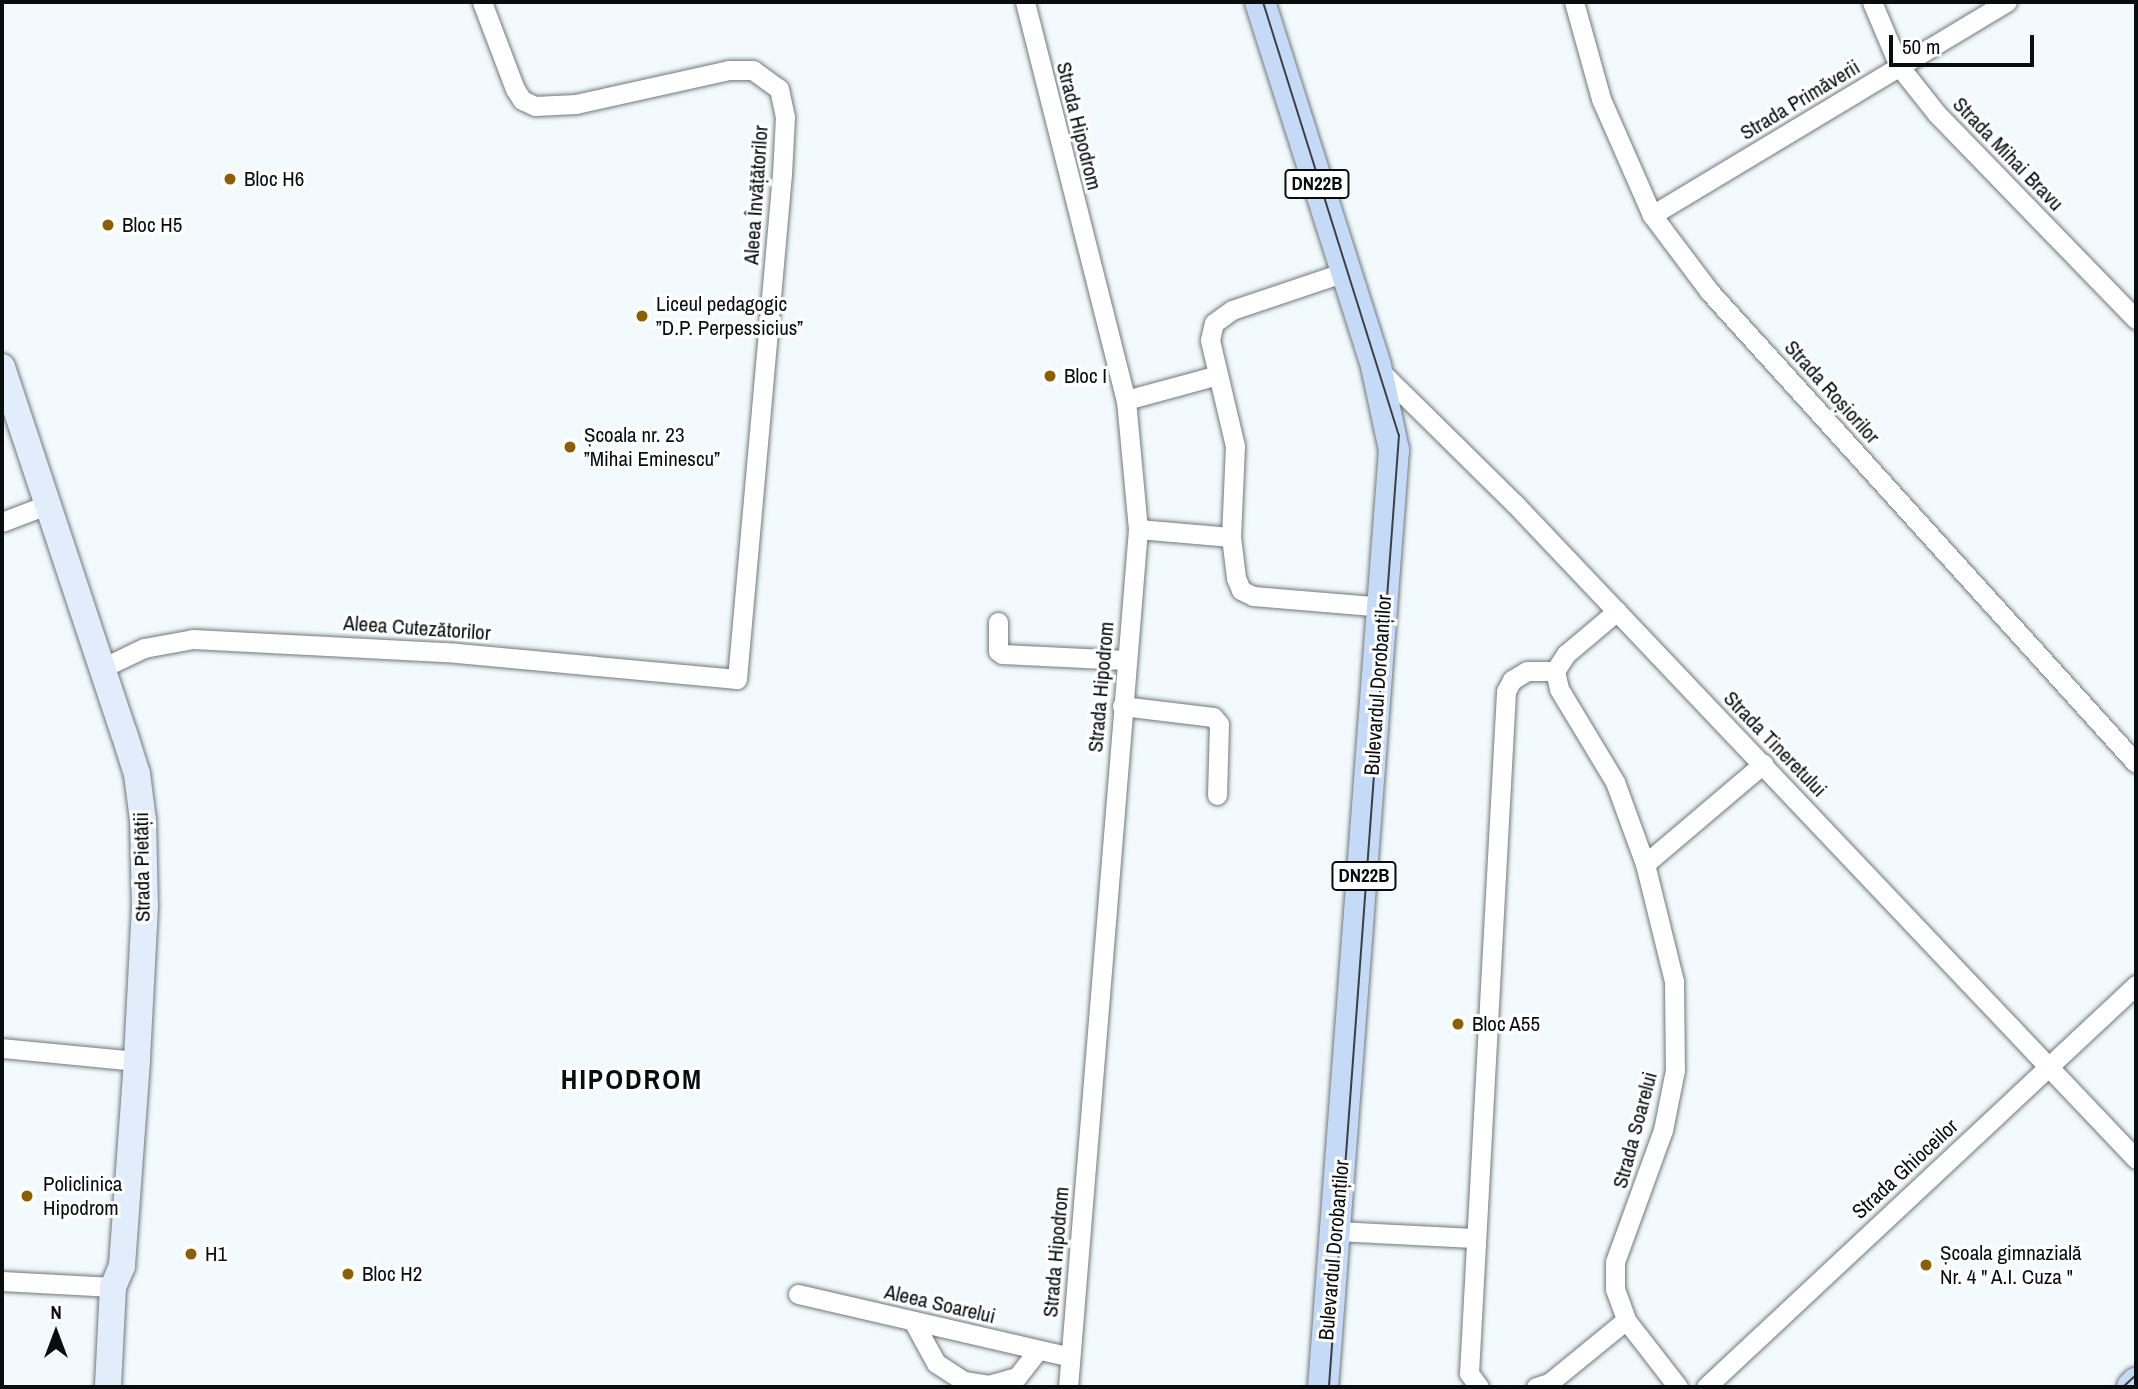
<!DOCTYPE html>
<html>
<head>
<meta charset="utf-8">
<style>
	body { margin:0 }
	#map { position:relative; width:2138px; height:1389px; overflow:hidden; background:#f2fafe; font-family:"Archivo Narrow",sans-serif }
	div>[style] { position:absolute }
	.roads { filter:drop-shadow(0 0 2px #71787b) drop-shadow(0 0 2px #71787b) }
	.street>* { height:19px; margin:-9.5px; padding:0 9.5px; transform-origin:9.5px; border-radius:9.5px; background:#fff }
	.secondary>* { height:26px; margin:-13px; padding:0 13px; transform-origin:13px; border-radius:13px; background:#e2edfb }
	.primary>* { height:30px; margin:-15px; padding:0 15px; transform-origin:15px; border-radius:15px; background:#c5daf7 }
	.tram>* { height:2px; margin:-1px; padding:0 1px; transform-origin:1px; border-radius:1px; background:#3b3f41 }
	.dots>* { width:19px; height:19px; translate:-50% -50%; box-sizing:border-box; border:4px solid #fff; border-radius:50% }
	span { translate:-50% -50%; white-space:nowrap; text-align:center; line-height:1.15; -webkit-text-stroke:6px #fff; paint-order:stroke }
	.shield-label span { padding:2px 5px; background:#fff; border:2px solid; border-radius:5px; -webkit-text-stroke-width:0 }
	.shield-label { font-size:19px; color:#0a0d0e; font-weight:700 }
	.street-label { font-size:21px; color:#0a0d0e }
	.poi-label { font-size:21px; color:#0a0d0e }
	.left { translate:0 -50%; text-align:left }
	.district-label { font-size:28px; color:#0a0d0e; font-weight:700; letter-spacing:2px }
	.frame { position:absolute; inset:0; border:4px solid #0a0d0e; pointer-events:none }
	.north { position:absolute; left:21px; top:1298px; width:70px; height:70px; -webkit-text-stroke:5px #fff; paint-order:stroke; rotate:0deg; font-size:19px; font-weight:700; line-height:28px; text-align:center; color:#0a0d0e }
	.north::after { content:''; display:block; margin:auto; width:24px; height:32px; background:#0a0d0e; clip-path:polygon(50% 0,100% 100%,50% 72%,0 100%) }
	.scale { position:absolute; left:1889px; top:35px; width:145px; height:32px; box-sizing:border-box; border:4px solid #0a0d0e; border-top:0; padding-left:9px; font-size:21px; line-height:24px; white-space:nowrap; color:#0a0d0e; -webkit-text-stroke:5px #fff; paint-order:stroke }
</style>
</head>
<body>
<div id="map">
	<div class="roads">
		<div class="street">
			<div style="left:1025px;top:2px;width:411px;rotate:75.8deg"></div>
			<div style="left:1126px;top:400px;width:130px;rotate:84.7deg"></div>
			<div style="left:1138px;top:529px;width:861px;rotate:94.66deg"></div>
			<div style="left:1574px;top:2px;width:101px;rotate:74.4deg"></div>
			<div style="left:1601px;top:99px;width:127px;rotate:66.3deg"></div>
			<div style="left:1652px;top:215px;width:95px;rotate:53.1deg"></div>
			<div style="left:1709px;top:291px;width:636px;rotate:47.87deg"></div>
			<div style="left:1872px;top:2px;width:69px;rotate:67.1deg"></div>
			<div style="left:1899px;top:66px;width:61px;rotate:51.6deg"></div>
			<div style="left:1937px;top:114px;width:286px;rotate:45.9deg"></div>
			<div style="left:1652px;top:215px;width:414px;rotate:-31deg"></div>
			<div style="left:1379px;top:370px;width:191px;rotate:44.6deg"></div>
			<div style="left:1515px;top:504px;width:903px;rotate:46.53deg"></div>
			<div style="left:1126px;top:400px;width:95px;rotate:-15.2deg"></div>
			<div style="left:2px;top:522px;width:50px;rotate:-21deg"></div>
			<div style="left:1138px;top:529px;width:93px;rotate:4.9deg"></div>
			<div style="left:1231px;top:537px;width:41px;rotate:83deg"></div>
			<div style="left:1236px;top:578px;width:13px;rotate:67deg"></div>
			<div style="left:1241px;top:590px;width:13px;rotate:27deg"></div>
			<div style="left:1253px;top:596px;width:132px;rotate:4.8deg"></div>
			<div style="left:1231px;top:537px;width:91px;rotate:-87.5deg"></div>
			<div style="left:1235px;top:446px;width:109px;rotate:-103.3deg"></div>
			<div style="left:1210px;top:340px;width:17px;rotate:-77deg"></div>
			<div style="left:1214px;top:323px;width:22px;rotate:-36deg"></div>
			<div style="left:1232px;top:310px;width:119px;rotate:-18.6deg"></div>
			<div style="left:1617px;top:611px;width:67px;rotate:139.9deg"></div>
			<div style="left:1566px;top:654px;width:20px;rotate:123deg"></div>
			<div style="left:1555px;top:671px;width:18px;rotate:77deg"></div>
			<div style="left:1559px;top:689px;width:109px;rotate:58.9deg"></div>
			<div style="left:1615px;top:782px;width:87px;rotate:69.9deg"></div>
			<div style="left:1645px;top:864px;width:121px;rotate:76.1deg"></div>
			<div style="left:1674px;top:981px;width:89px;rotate:89.4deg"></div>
			<div style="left:1675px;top:1070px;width:61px;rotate:101.3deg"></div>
			<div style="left:1663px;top:1130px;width:140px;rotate:110deg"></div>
			<div style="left:1615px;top:1262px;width:27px;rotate:90deg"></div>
			<div style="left:1615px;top:1289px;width:33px;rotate:70deg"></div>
			<div style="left:1626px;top:1320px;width:85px;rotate:52.2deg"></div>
			<div style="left:998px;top:622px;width:29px;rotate:90deg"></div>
			<div style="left:998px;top:651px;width:5px;rotate:37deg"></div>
			<div style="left:1002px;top:654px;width:124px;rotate:2.8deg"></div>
			<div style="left:100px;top:669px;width:49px;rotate:-25.5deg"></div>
			<div style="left:144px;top:648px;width:50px;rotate:-10.4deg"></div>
			<div style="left:193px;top:639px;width:264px;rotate:3deg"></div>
			<div style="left:457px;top:653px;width:281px;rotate:5.3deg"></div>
			<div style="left:737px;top:679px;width:507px;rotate:-84.91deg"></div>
			<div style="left:782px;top:174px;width:57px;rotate:-87deg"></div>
			<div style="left:785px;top:117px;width:29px;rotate:-102deg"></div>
			<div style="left:779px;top:89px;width:32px;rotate:-144deg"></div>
			<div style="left:753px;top:70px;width:24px;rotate:180deg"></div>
			<div style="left:729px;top:70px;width:157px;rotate:167.5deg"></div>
			<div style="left:576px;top:104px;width:41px;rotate:177.2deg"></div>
			<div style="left:535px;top:106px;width:14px;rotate:-155deg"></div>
			<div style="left:522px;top:100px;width:13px;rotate:-122deg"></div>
			<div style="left:515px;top:89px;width:93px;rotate:-110.8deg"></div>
			<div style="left:1122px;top:706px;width:92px;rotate:6.9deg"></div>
			<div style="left:1213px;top:717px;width:9px;rotate:49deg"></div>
			<div style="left:1219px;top:724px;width:71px;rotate:91.6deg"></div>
			<div style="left:1645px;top:864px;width:155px;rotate:-40.3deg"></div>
			<div style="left:2px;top:1048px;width:136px;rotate:5.5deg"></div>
			<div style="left:1336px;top:1231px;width:138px;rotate:2.9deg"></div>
			<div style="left:2px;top:1281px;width:111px;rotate:3.1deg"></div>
			<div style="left:798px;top:1294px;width:279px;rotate:13deg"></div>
			<div style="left:913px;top:1321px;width:48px;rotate:61.3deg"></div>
			<div style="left:936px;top:1363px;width:33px;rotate:33deg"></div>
			<div style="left:964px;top:1381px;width:25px;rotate:9deg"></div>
			<div style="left:989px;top:1385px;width:29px;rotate:-16deg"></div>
			<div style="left:1017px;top:1377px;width:34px;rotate:-52deg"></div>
			<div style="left:1479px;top:1387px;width:17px;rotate:-126deg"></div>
			<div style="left:1469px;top:1373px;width:683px;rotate:-86.89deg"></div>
			<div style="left:1506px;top:691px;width:13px;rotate:-61deg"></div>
			<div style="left:1512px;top:680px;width:17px;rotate:-31deg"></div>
			<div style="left:1527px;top:671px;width:28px"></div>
			<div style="left:1536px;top:1387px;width:14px;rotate:-17deg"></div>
			<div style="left:1549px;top:1383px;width:99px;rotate:-39.3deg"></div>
			<div style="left:1706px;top:1387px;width:589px;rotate:-43.07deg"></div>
		</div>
		<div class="secondary">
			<div style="left:2px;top:367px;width:386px;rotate:71.6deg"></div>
			<div style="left:124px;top:733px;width:43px;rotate:72.4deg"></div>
			<div style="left:137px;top:774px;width:46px;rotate:82.6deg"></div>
			<div style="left:143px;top:820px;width:86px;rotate:88.7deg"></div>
			<div style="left:145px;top:906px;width:155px;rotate:93deg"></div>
			<div style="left:137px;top:1061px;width:206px;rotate:94.2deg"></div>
			<div style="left:122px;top:1266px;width:23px;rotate:113deg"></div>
			<div style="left:113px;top:1287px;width:100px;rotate:92.9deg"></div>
		</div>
		<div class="primary">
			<div style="left:1260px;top:2px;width:382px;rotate:72.3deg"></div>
			<div style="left:1376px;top:366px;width:86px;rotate:77.9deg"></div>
			<div style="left:1394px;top:450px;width:940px;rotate:94.33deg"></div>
			<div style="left:2132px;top:1387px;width:6px;rotate:-45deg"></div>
		</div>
	</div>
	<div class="tram">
		<div style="left:1263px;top:2px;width:454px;rotate:72.6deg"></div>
		<div style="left:1399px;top:435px;width:955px;rotate:94.21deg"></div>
		<div style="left:2123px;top:1387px;width:18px;rotate:-43deg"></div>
	</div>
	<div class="dots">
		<div style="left:230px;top:179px;background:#8b5f02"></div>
		<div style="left:108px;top:225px;background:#8b5f02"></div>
		<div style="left:642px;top:316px;background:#8b5f02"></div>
		<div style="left:1050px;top:376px;background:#8b5f02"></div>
		<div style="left:570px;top:447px;background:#8b5f02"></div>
		<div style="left:1458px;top:1024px;background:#8b5f02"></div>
		<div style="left:27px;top:1196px;background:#8b5f02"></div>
		<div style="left:191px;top:1254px;background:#8b5f02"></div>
		<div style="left:1926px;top:1265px;background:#8b5f02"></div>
		<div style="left:348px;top:1274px;background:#8b5f02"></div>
	</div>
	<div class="shield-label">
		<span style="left:1317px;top:184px">DN22B</span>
		<span style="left:1364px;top:876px">DN22B</span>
	</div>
	<div class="street-label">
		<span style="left:1800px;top:100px;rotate:-31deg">Strada Primăverii</span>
		<span style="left:1079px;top:126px;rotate:76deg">Strada Hipodrom</span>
		<span style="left:2008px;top:154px;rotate:46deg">Strada Mihai Bravu</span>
		<span style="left:756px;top:195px;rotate:-86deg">Aleea Învățătorilor</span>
		<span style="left:1832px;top:392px;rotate:48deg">Strada Roșiorilor</span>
		<span style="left:417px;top:628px;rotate:4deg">Aleea Cutezătorilor</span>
		<span style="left:1378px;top:685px;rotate:-86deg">Bulevardul Dorobanților</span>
		<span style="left:1101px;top:687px;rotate:-85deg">Strada Hipodrom</span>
		<span style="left:1775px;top:744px;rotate:46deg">Strada Tineretului</span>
		<span style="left:142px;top:867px;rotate:-91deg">Strada Pietății</span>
		<span style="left:1635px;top:1130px;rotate:-75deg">Strada Soarelui</span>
		<span style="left:1905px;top:1169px;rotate:-43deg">Strada Ghioceilor</span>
		<span style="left:1334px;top:1250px;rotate:-85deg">Bulevardul Dorobanților</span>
		<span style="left:1056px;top:1252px;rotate:-85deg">Strada Hipodrom</span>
		<span style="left:940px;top:1304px;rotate:13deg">Aleea Soarelui</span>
	</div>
	<div class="poi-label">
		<span class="left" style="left:244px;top:179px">Bloc H6</span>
		<span class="left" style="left:122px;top:225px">Bloc H5</span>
		<span class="left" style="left:656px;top:316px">Liceul pedagogic<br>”D.P. Perpessicius”</span>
		<span class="left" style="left:1064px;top:376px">Bloc I</span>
		<span class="left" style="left:584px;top:447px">Școala nr. 23<br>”Mihai Eminescu”</span>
		<span class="left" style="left:1472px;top:1024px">Bloc A55</span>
		<span class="left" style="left:43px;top:1196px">Policlinica<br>Hipodrom</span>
		<span class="left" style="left:1940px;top:1265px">Școala gimnazială<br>Nr. 4 " A.I. Cuza "</span>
		<span class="left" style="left:205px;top:1254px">H1</span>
		<span class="left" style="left:362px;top:1274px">Bloc H2</span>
	</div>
	<div class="district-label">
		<span style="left:632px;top:1079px">HIPODROM</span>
	</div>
	<div class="frame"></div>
	<div class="north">N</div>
	<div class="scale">50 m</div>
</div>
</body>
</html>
